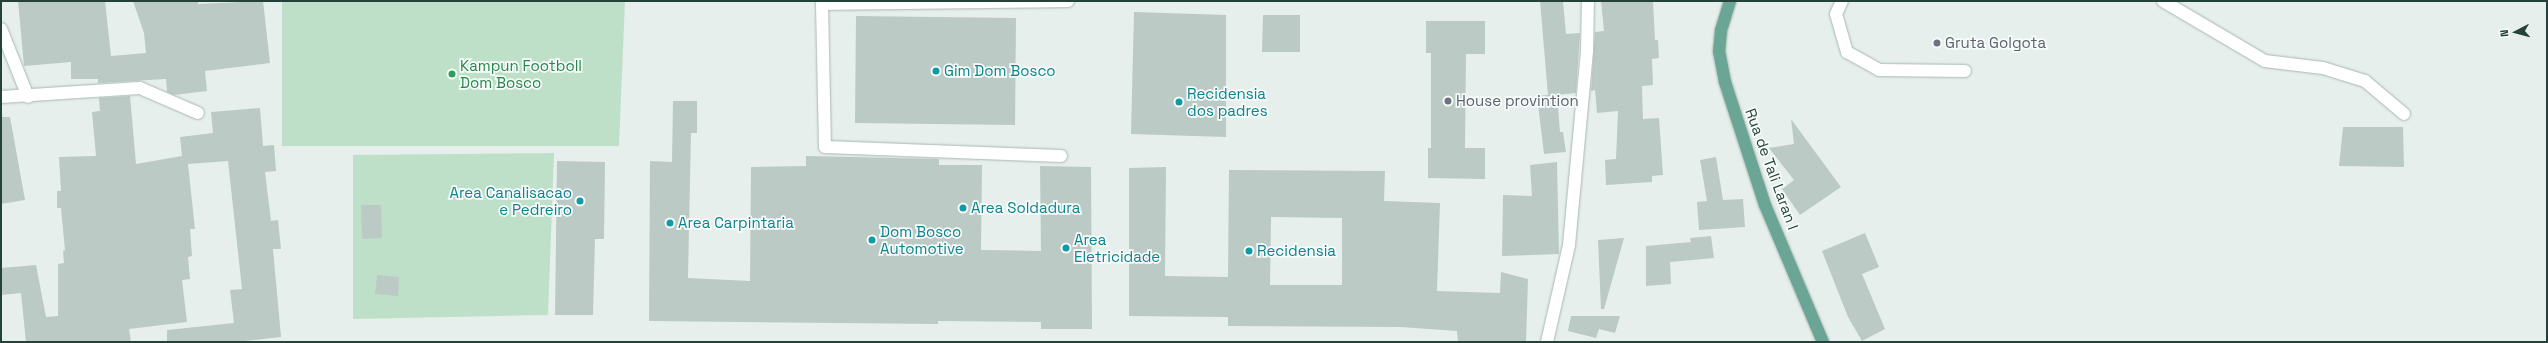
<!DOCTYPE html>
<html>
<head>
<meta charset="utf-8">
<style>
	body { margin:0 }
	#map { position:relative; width:2548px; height:343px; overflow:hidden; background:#e6efeb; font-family:"Space Grotesk",sans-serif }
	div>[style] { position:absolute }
	.green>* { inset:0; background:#bfe0c8 }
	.building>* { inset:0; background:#bbcac4 }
	.roads { filter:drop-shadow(0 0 1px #a8b8b2) drop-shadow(0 0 1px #a8b8b2) }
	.street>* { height:12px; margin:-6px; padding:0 6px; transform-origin:6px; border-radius:6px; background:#fff }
	.primary>* { height:12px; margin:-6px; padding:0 6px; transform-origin:6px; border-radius:6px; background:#6aa596 }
	.dots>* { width:11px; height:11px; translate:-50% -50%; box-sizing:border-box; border:2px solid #f7fbf9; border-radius:50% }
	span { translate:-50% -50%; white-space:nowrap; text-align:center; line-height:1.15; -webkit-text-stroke:3.5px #f7fbf9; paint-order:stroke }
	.worship-label { font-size:15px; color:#5b616d }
	.left { translate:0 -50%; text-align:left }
	.leisure-label { font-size:15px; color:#27864d }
	.culture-label { font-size:15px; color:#0d838f }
	.right { translate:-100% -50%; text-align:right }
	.street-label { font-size:15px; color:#24423a }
	.frame { position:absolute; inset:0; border:2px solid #24423a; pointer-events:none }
	.north { position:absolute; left:2496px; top:12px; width:40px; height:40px; -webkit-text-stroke:3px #f7fbf9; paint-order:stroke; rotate:264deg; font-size:11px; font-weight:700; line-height:16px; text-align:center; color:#24423a }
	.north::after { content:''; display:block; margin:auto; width:14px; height:18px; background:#24423a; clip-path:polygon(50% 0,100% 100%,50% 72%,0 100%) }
</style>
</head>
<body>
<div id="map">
	<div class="green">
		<div style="clip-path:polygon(282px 1px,625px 1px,619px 146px,282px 146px)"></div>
		<div style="clip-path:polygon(554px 153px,548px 315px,353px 319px,353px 155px)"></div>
	</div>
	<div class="building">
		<div style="clip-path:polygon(18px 1px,105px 1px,111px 56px,146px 53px,144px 33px,133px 1px,198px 1px,198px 4px,263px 1px,270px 63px,205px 71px,207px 91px,174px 95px,167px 92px,166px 79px,98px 83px,98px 79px,71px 79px,71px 62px,24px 66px)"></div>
		<div style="clip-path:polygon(1540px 1px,1563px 1px,1566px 34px,1580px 33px,1576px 93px,1557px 95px,1560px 132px,1563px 132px,1566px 152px,1544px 154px,1537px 96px,1548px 95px)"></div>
		<div style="clip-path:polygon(1601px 1px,1653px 1px,1655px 40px,1658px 40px,1659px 58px,1652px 59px,1653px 85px,1642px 86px,1643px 119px,1659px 118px,1663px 175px,1652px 176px,1652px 182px,1606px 185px,1605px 160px,1616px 159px,1618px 111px,1597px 113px,1595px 90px,1591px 91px,1595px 32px,1604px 31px)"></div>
		<div style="clip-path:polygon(1134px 12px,1226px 15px,1226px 137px,1131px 134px)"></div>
		<div style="clip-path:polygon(1263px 15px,1300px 15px,1300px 52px,1262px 52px)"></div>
		<div style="clip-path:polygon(856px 16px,1016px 18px,1015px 125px,855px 123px)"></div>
		<div style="clip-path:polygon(1426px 21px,1485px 21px,1485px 54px,1466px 54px,1465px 148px,1485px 148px,1485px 179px,1428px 178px,1428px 148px,1431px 148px,1431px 53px,1426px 53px)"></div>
		<div style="clip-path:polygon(130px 96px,136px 164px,182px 156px,180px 137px,213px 133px,211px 112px,260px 108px,263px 146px,274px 145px,276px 171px,265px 172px,271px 221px,278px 220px,281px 249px,273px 249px,281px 337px,235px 342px,167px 342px,167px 330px,234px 323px,230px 290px,242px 289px,228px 161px,188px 164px,195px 229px,190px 229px,192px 256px,188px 257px,190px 279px,182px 280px,187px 322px,129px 329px,131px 342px,26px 342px,21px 293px,1px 295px,1px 268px,36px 265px,46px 317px,58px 316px,58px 264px,64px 263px,63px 251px,65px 250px,61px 208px,57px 208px,57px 191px,61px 191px,59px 157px,96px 156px,92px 112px,100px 111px,99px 98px)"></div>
		<div style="clip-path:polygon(673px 101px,697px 101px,697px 133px,691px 133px,688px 278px,750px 281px,751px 167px,806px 166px,806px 156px,939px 159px,939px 165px,982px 165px,981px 250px,1041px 251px,1040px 166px,1091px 167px,1092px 329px,1041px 329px,1041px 322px,938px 321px,938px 324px,649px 321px,650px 161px,672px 162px)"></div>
		<div style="clip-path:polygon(1px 117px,10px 117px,25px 200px,1px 204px)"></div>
		<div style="clip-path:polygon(1791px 119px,1841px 187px,1800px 215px,1782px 189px,1794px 180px,1769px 148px,1794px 144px)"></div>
		<div style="clip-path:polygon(2343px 127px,2403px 127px,2404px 167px,2339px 166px)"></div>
		<div style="clip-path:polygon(1716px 157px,1723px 200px,1743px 199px,1745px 227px,1699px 230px,1697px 202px,1707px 201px,1700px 160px)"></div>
		<div style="clip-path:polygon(557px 161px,605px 162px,604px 239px,595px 239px,593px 315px,555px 315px)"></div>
		<div style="clip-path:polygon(1557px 162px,1559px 254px,1502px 256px,1503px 195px,1532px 196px,1530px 165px)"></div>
		<div style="clip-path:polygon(evenodd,1166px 167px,1165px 276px,1228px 277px,1229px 170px,1385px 171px,1384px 201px,1440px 203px,1437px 291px,1500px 293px,1501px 272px,1528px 279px,1526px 342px,1458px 342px,1457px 331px,1401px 327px,1228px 326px,1228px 317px,1129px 316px,1129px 168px,1166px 167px,1271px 217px,1342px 218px,1342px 285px,1270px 285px,1271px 217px)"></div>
		<div style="clip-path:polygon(361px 205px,381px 205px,382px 238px,362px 239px)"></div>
		<div style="clip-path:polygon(1865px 233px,1879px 267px,1862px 274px,1885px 329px,1862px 341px,1848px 317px,1822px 251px)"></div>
		<div style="clip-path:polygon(1711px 236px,1714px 258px,1670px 262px,1671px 284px,1646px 286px,1646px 246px,1691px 242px,1690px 238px)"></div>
		<div style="clip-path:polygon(1624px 238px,1604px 309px,1601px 309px,1598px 240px)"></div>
		<div style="clip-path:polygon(377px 275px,399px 277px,398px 296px,375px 294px)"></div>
		<div style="clip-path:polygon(1571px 316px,1620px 316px,1615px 333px,1599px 329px,1596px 338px,1568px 331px)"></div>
	</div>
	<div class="roads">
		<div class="street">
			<div style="left:1842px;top:1px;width:14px;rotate:115deg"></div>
			<div style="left:1836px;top:14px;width:40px;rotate:74deg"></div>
			<div style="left:1847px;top:52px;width:37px;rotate:29deg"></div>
			<div style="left:1879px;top:70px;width:86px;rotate:0.7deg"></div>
			<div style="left:2163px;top:1px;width:118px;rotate:30.5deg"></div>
			<div style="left:2265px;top:61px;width:58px;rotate:6.9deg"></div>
			<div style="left:2323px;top:68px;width:44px;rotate:17.2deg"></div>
			<div style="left:2365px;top:81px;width:51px;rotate:40.2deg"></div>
			<div style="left:1px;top:29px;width:73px;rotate:68.3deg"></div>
			<div style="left:1px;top:97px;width:139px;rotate:-3.7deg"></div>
			<div style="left:140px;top:88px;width:63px;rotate:23.3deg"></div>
			<div style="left:1061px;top:156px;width:236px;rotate:-177.8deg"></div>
			<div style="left:825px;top:147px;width:143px;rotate:-91.2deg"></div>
			<div style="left:822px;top:4px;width:246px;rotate:-0.7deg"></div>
			<div style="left:1547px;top:342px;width:99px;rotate:-77.2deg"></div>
			<div style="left:1569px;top:245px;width:195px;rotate:-84.7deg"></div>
			<div style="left:1587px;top:51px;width:50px;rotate:-88.9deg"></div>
		</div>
		<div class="primary">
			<div style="left:1730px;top:1px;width:30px;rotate:107deg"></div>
			<div style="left:1721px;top:30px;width:21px;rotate:95deg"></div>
			<div style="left:1719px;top:51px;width:32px;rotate:79deg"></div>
			<div style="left:1725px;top:82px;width:129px;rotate:72deg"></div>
			<div style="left:1765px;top:205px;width:149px;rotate:67.1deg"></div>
		</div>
	</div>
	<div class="dots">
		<div style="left:1937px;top:43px;background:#6b7280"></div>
		<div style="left:936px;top:71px;background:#0f9aa8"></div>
		<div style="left:452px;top:74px;background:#2e9e5b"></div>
		<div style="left:1448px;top:101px;background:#6b7280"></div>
		<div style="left:1179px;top:102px;background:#0f9aa8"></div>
		<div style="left:580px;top:201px;background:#0f9aa8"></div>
		<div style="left:963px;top:208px;background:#0f9aa8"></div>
		<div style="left:670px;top:223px;background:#0f9aa8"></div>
		<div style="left:872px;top:240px;background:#0f9aa8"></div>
		<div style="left:1066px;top:248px;background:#0f9aa8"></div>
		<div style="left:1249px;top:251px;background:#0f9aa8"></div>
	</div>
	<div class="worship-label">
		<span class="left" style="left:1945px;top:43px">Gruta Golgota</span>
		<span class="left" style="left:1456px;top:101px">House provintion</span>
	</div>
	<div class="leisure-label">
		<span class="left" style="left:460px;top:74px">Kampun Footboll<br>Dom Bosco</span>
	</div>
	<div class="culture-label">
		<span class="left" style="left:944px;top:71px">Gim Dom Bosco</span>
		<span class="left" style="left:1187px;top:102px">Recidensia<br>dos padres</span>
		<span class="right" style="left:572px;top:201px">Area Canalisacao<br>e Pedreiro</span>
		<span class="left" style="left:971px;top:208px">Area Soldadura</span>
		<span class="left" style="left:678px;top:223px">Area Carpintaria</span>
		<span class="left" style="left:880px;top:240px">Dom Bosco<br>Automotive</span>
		<span class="left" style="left:1074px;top:248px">Area<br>Eletricidade</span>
		<span class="left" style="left:1257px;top:251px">Recidensia</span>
	</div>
	<div class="street-label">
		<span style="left:1772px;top:169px;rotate:70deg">Rua de Tali Laran I</span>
	</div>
	<div class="frame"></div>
	<div class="north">N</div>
</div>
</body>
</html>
